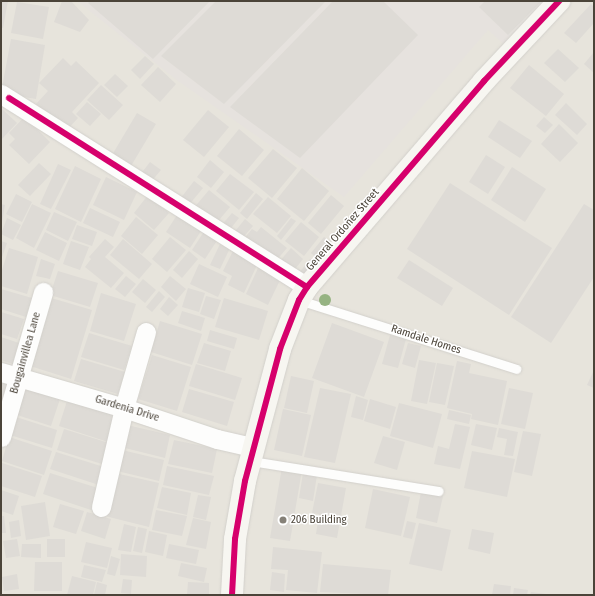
<!DOCTYPE html>
<html>
<head>
<meta charset="utf-8">
<style>
	body { margin:0 }
	#map { position:relative; width:595px; height:596px; overflow:hidden; background:#f4f2ee; font-family:"Fira Sans Condensed",sans-serif }
	div>[style] { position:absolute }
	.residential>* { inset:0; background:#e7e4dc }
	.industrial>* { inset:0; background:#e6e2de }
	.building>* { inset:0; background:#dedbd6 }
	.roads { filter:drop-shadow(0 0 1px #d2d0cb) drop-shadow(0 0 1px #d2d0cb) }
	.lane>* { height:9px; margin:-4.5px; padding:0 4.5px; transform-origin:4.5px; border-radius:4.5px; background:#fdfdfc }
	.street>* { height:19px; margin:-9.5px; padding:0 9.5px; transform-origin:9.5px; border-radius:9.5px; background:#fdfdfc }
	.secondary>* { height:22px; margin:-11px; padding:0 11px; transform-origin:11px; border-radius:11px; background:#f7f6f1 }
	.cycleway>* { height:6px; margin:-3px; padding:0 3px; transform-origin:3px; border-radius:3px; background:#d6006c }
	.trees>* { width:12px; height:12px; margin:-6px; border-radius:50%; background:#96b382 }
	.dots>* { width:11px; height:11px; translate:-50% -50%; box-sizing:border-box; border:2px solid #fff; border-radius:50% }
	span { translate:-50% -50%; white-space:nowrap; text-align:center; line-height:1.15; -webkit-text-stroke:3px #fff; paint-order:stroke }
	.street-label { font-size:11px; color:#4b4439 }
	.poi-label { font-size:11px; color:#4b4439 }
	.left { translate:0 -50%; text-align:left }
	.frame { position:absolute; inset:0; border:2px solid #4b4439; pointer-events:none }
</style>
</head>
<body>
<div id="map">
	<div class="residential">
		<div style="clip-path:polygon(1px 1px,594px 1px,594px 595px,1px 595px)"></div>
	</div>
	<div class="industrial">
		<div style="clip-path:polygon(77px 1px,550px 1px,507px 47px,488px 30px,344px 197px,178px 81px)"></div>
	</div>
	<div class="building">
		<div style="clip-path:polygon(1px 1px,8px 1px,3px 28px,1px 27px)"></div>
		<div style="clip-path:polygon(62px 1px,71px 1px,89px 20px,80px 32px,54px 22px)"></div>
		<div style="clip-path:polygon(90px 1px,210px 1px,153px 59px,88px 3px)"></div>
		<div style="clip-path:polygon(216px 1px,326px 1px,224px 104px,161px 56px)"></div>
		<div style="clip-path:polygon(333px 1px,383px 1px,418px 35px,300px 158px,230px 107px)"></div>
		<div style="clip-path:polygon(485px 1px,542px 1px,508px 35px,479px 7px)"></div>
		<div style="clip-path:polygon(17px 2px,49px 7px,43px 39px,11px 33px)"></div>
		<div style="clip-path:polygon(591px 4px,594px 7px,594px 23px,576px 43px,564px 33px)"></div>
		<div style="clip-path:polygon(11px 39px,45px 45px,36px 99px,1px 93px)"></div>
		<div style="clip-path:polygon(558px 49px,579px 68px,565px 82px,544px 63px)"></div>
		<div style="clip-path:polygon(594px 52px,594px 73px,584px 64px)"></div>
		<div style="clip-path:polygon(145px 56px,154px 64px,140px 79px,131px 70px)"></div>
		<div style="clip-path:polygon(63px 58px,71px 66px,76px 61px,99px 83px,72px 112px,78px 118px,65px 132px,36px 104px,48px 91px,39px 83px)"></div>
		<div style="clip-path:polygon(529px 65px,564px 94px,546px 116px,510px 88px)"></div>
		<div style="clip-path:polygon(158px 67px,176px 84px,160px 102px,141px 85px)"></div>
		<div style="clip-path:polygon(115px 74px,128px 86px,117px 97px,104px 85px)"></div>
		<div style="clip-path:polygon(101px 85px,123px 105px,109px 120px,87px 100px)"></div>
		<div style="clip-path:polygon(87px 102px,101px 114px,90px 126px,76px 114px)"></div>
		<div style="clip-path:polygon(566px 103px,587px 124px,577px 135px,555px 115px)"></div>
		<div style="clip-path:polygon(1px 108px,17px 123px,1px 140px)"></div>
		<div style="clip-path:polygon(208px 110px,229px 127px,204px 157px,183px 140px)"></div>
		<div style="clip-path:polygon(28px 113px,39px 124px,36px 128px,50px 142px,29px 164px,9px 145px,15px 139px,9px 133px)"></div>
		<div style="clip-path:polygon(137px 113px,156px 124px,131px 166px,112px 155px)"></div>
		<div style="clip-path:polygon(544px 117px,553px 125px,545px 133px,536px 126px)"></div>
		<div style="clip-path:polygon(499px 120px,532px 141px,520px 158px,488px 137px)"></div>
		<div style="clip-path:polygon(559px 124px,578px 143px,560px 162px,541px 144px)"></div>
		<div style="clip-path:polygon(239px 129px,264px 150px,242px 176px,217px 156px)"></div>
		<div style="clip-path:polygon(273px 149px,297px 168px,272px 198px,248px 178px)"></div>
		<div style="clip-path:polygon(486px 155px,505px 167px,488px 194px,469px 182px)"></div>
		<div style="clip-path:polygon(210px 160px,224px 172px,211px 188px,197px 177px)"></div>
		<div style="clip-path:polygon(150px 162px,161px 170px,150px 183px,140px 175px)"></div>
		<div style="clip-path:polygon(39px 163px,51px 174px,30px 196px,18px 185px)"></div>
		<div style="clip-path:polygon(58px 164px,71px 170px,51px 209px,40px 204px)"></div>
		<div style="clip-path:polygon(75px 166px,101px 179px,81px 222px,55px 209px)"></div>
		<div style="clip-path:polygon(512px 167px,546px 189px,525px 222px,491px 200px)"></div>
		<div style="clip-path:polygon(302px 168px,329px 191px,304px 221px,277px 199px)"></div>
		<div style="clip-path:polygon(230px 174px,254px 192px,239px 210px,216px 191px)"></div>
		<div style="clip-path:polygon(106px 177px,137px 192px,124px 220px,93px 205px)"></div>
		<div style="clip-path:polygon(194px 181px,203px 188px,188px 206px,180px 199px)"></div>
		<div style="clip-path:polygon(450px 183px,552px 248px,509px 315px,407px 249px)"></div>
		<div style="clip-path:polygon(209px 190px,230px 207px,214px 226px,193px 209px)"></div>
		<div style="clip-path:polygon(256px 193px,263px 199px,247px 219px,240px 213px)"></div>
		<div style="clip-path:polygon(16px 194px,32px 202px,22px 222px,6px 214px)"></div>
		<div style="clip-path:polygon(148px 195px,169px 213px,154px 230px,134px 213px)"></div>
		<div style="clip-path:polygon(331px 195px,344px 206px,321px 234px,308px 223px)"></div>
		<div style="clip-path:polygon(268px 197px,291px 216px,277px 233px,253px 214px)"></div>
		<div style="clip-path:polygon(1px 204px,5px 205px,2px 222px,1px 222px)"></div>
		<div style="clip-path:polygon(32px 204px,51px 213px,34px 248px,16px 238px)"></div>
		<div style="clip-path:polygon(584px 204px,594px 210px,594px 277px,551px 343px,511px 317px)"></div>
		<div style="clip-path:polygon(90px 208px,120px 222px,113px 237px,83px 223px)"></div>
		<div style="clip-path:polygon(54px 212px,77px 222px,68px 241px,46px 230px)"></div>
		<div style="clip-path:polygon(179px 212px,203px 228px,190px 248px,166px 232px)"></div>
		<div style="clip-path:polygon(232px 213px,239px 218px,227px 233px,220px 227px)"></div>
		<div style="clip-path:polygon(136px 217px,158px 235px,142px 254px,121px 236px)"></div>
		<div style="clip-path:polygon(7px 218px,21px 225px,13px 240px,1px 234px)"></div>
		<div style="clip-path:polygon(291px 218px,296px 221px,281px 240px,277px 236px)"></div>
		<div style="clip-path:polygon(245px 219px,253px 226px,240px 241px,232px 235px)"></div>
		<div style="clip-path:polygon(301px 222px,319px 237px,304px 256px,285px 241px)"></div>
		<div style="clip-path:polygon(77px 225px,97px 232px,92px 246px,72px 239px)"></div>
		<div style="clip-path:polygon(261px 227px,287px 248px,275px 262px,242px 241px,252px 229px,257px 232px)"></div>
		<div style="clip-path:polygon(205px 230px,218px 239px,205px 259px,192px 250px)"></div>
		<div style="clip-path:polygon(45px 232px,67px 243px,59px 261px,36px 250px)"></div>
		<div style="clip-path:polygon(170px 237px,186px 250px,167px 272px,152px 259px)"></div>
		<div style="clip-path:polygon(324px 237px,332px 243px,319px 260px,311px 253px)"></div>
		<div style="clip-path:polygon(105px 239px,114px 247px,105px 257px,124px 273px,111px 288px,85px 267px,91px 259px,89px 257px)"></div>
		<div style="clip-path:polygon(123px 239px,152px 264px,139px 279px,110px 255px)"></div>
		<div style="clip-path:polygon(1px 241px,7px 243px,1px 260px)"></div>
		<div style="clip-path:polygon(71px 241px,89px 247px,80px 270px,63px 264px)"></div>
		<div style="clip-path:polygon(220px 244px,230px 248px,220px 269px,210px 265px)"></div>
		<div style="clip-path:polygon(9px 248px,38px 257px,27px 294px,1px 286px,1px 273px)"></div>
		<div style="clip-path:polygon(291px 248px,303px 259px,292px 273px,279px 262px)"></div>
		<div style="clip-path:polygon(189px 251px,198px 259px,182px 278px,173px 270px)"></div>
		<div style="clip-path:polygon(233px 251px,258px 263px,244px 293px,228px 285px,232px 276px,223px 271px)"></div>
		<div style="clip-path:polygon(41px 259px,55px 264px,50px 279px,36px 276px)"></div>
		<div style="clip-path:polygon(310px 259px,318px 265px,307px 279px,299px 273px)"></div>
		<div style="clip-path:polygon(409px 260px,453px 288px,442px 306px,397px 278px)"></div>
		<div style="clip-path:polygon(199px 264px,227px 277px,218px 297px,190px 284px)"></div>
		<div style="clip-path:polygon(259px 266px,282px 276px,268px 305px,246px 294px)"></div>
		<div style="clip-path:polygon(58px 271px,98px 283px,90px 307px,50px 295px)"></div>
		<div style="clip-path:polygon(126px 276px,136px 284px,125px 297px,115px 289px)"></div>
		<div style="clip-path:polygon(170px 276px,186px 289px,176px 301px,161px 287px)"></div>
		<div style="clip-path:polygon(143px 279px,156px 290px,145px 303px,132px 292px)"></div>
		<div style="clip-path:polygon(188px 288px,205px 293px,199px 312px,182px 307px)"></div>
		<div style="clip-path:polygon(1px 289px,32px 298px,26px 317px,1px 309px)"></div>
		<div style="clip-path:polygon(159px 291px,165px 297px,152px 312px,146px 307px)"></div>
		<div style="clip-path:polygon(101px 293px,136px 304px,124px 341px,90px 331px)"></div>
		<div style="clip-path:polygon(206px 296px,221px 300px,214px 319px,200px 314px)"></div>
		<div style="clip-path:polygon(48px 297px,92px 310px,71px 379px,27px 365px)"></div>
		<div style="clip-path:polygon(169px 297px,178px 305px,168px 316px,160px 309px)"></div>
		<div style="clip-path:polygon(224px 298px,268px 311px,259px 340px,215px 327px)"></div>
		<div style="clip-path:polygon(182px 311px,205px 318px,201px 331px,178px 323px)"></div>
		<div style="clip-path:polygon(1px 312px,24px 319px,17px 339px,1px 334px)"></div>
		<div style="clip-path:polygon(160px 321px,202px 334px,192px 365px,151px 352px)"></div>
		<div style="clip-path:polygon(332px 323px,384px 342px,364px 397px,312px 378px)"></div>
		<div style="clip-path:polygon(210px 330px,237px 338px,234px 349px,207px 341px)"></div>
		<div style="clip-path:polygon(89px 333px,132px 346px,124px 370px,81px 357px)"></div>
		<div style="clip-path:polygon(390px 335px,406px 339px,398px 368px,382px 364px)"></div>
		<div style="clip-path:polygon(1px 337px,22px 344px,16px 365px,1px 360px)"></div>
		<div style="clip-path:polygon(204px 343px,231px 351px,225px 371px,197px 363px)"></div>
		<div style="clip-path:polygon(408px 343px,421px 346px,415px 368px,402px 364px)"></div>
		<div style="clip-path:polygon(152px 355px,191px 367px,177px 411px,138px 399px)"></div>
		<div style="clip-path:polygon(81px 359px,125px 372px,118px 394px,74px 381px)"></div>
		<div style="clip-path:polygon(419px 360px,436px 363px,427px 404px,411px 401px)"></div>
		<div style="clip-path:polygon(457px 361px,471px 364px,469px 373px,507px 381px,498px 425px,471px 419px,472px 414px,447px 408px)"></div>
		<div style="clip-path:polygon(437px 363px,454px 366px,445px 405px,429px 402px)"></div>
		<div style="clip-path:polygon(196px 364px,242px 378px,235px 400px,189px 386px)"></div>
		<div style="clip-path:polygon(594px 370px,594px 388px,587px 385px)"></div>
		<div style="clip-path:polygon(291px 376px,314px 381px,307px 413px,284px 408px)"></div>
		<div style="clip-path:polygon(1px 382px,8px 384px,1px 407px)"></div>
		<div style="clip-path:polygon(23px 387px,60px 399px,51px 426px,14px 414px)"></div>
		<div style="clip-path:polygon(320px 388px,351px 394px,335px 463px,304px 457px)"></div>
		<div style="clip-path:polygon(509px 388px,533px 393px,525px 429px,501px 424px)"></div>
		<div style="clip-path:polygon(189px 389px,234px 402px,227px 426px,182px 412px)"></div>
		<div style="clip-path:polygon(356px 396px,368px 400px,363px 420px,351px 417px)"></div>
		<div style="clip-path:polygon(68px 398px,117px 413px,108px 442px,59px 426px)"></div>
		<div style="clip-path:polygon(370px 399px,396px 407px,390px 429px,364px 421px)"></div>
		<div style="clip-path:polygon(399px 403px,442px 414px,433px 448px,390px 436px)"></div>
		<div style="clip-path:polygon(283px 409px,311px 415px,302px 456px,274px 450px)"></div>
		<div style="clip-path:polygon(449px 410px,471px 415px,469px 424px,447px 419px)"></div>
		<div style="clip-path:polygon(16px 417px,57px 430px,52px 448px,10px 435px)"></div>
		<div style="clip-path:polygon(455px 424px,470px 427px,460px 469px,434px 464px,438px 446px,449px 449px)"></div>
		<div style="clip-path:polygon(476px 424px,497px 428px,492px 450px,471px 445px)"></div>
		<div style="clip-path:polygon(127px 425px,170px 435px,165px 458px,121px 447px)"></div>
		<div style="clip-path:polygon(499px 428px,518px 432px,513px 456px,504px 455px,507px 439px,497px 437px)"></div>
		<div style="clip-path:polygon(64px 429px,109px 443px,102px 464px,57px 450px)"></div>
		<div style="clip-path:polygon(523px 431px,541px 434px,532px 476px,514px 472px)"></div>
		<div style="clip-path:polygon(383px 436px,405px 442px,397px 470px,374px 463px)"></div>
		<div style="clip-path:polygon(9px 437px,52px 451px,44px 475px,2px 461px)"></div>
		<div style="clip-path:polygon(174px 440px,217px 449px,212px 473px,168px 464px)"></div>
		<div style="clip-path:polygon(122px 450px,164px 460px,159px 481px,117px 471px)"></div>
		<div style="clip-path:polygon(472px 451px,515px 459px,507px 497px,464px 488px)"></div>
		<div style="clip-path:polygon(56px 452px,104px 467px,99px 485px,50px 469px)"></div>
		<div style="clip-path:polygon(2px 463px,42px 476px,35px 497px,1px 486px)"></div>
		<div style="clip-path:polygon(167px 466px,214px 476px,209px 495px,163px 485px)"></div>
		<div style="clip-path:polygon(282px 467px,302px 470px,290px 541px,270px 538px)"></div>
		<div style="clip-path:polygon(50px 473px,101px 489px,94px 511px,43px 494px)"></div>
		<div style="clip-path:polygon(115px 473px,159px 483px,149px 527px,105px 516px)"></div>
		<div style="clip-path:polygon(303px 473px,317px 475px,313px 501px,299px 498px)"></div>
		<div style="clip-path:polygon(318px 483px,346px 488px,337px 538px,316px 534px,319px 514px,312px 513px)"></div>
		<div style="clip-path:polygon(162px 487px,191px 493px,187px 515px,157px 508px)"></div>
		<div style="clip-path:polygon(373px 489px,410px 497px,401px 536px,365px 528px)"></div>
		<div style="clip-path:polygon(1px 490px,19px 496px,13px 515px,1px 511px)"></div>
		<div style="clip-path:polygon(421px 492px,443px 496px,437px 523px,416px 518px)"></div>
		<div style="clip-path:polygon(198px 495px,211px 497px,206px 520px,193px 517px)"></div>
		<div style="clip-path:polygon(45px 502px,50px 536px,26px 540px,21px 506px)"></div>
		<div style="clip-path:polygon(60px 504px,84px 511px,76px 534px,53px 527px)"></div>
		<div style="clip-path:polygon(156px 510px,187px 516px,182px 536px,152px 530px)"></div>
		<div style="clip-path:polygon(87px 512px,111px 519px,105px 539px,81px 531px)"></div>
		<div style="clip-path:polygon(1px 516px,4px 516px,6px 533px,1px 533px)"></div>
		<div style="clip-path:polygon(193px 518px,211px 522px,206px 549px,186px 545px)"></div>
		<div style="clip-path:polygon(19px 520px,21px 536px,11px 538px,9px 522px)"></div>
		<div style="clip-path:polygon(407px 521px,416px 523px,412px 539px,403px 537px)"></div>
		<div style="clip-path:polygon(419px 523px,451px 530px,442px 571px,409px 564px)"></div>
		<div style="clip-path:polygon(124px 524px,136px 527px,131px 552px,118px 550px)"></div>
		<div style="clip-path:polygon(138px 527px,147px 529px,142px 553px,133px 551px)"></div>
		<div style="clip-path:polygon(472px 529px,494px 533px,490px 554px,468px 549px)"></div>
		<div style="clip-path:polygon(149px 531px,167px 535px,163px 556px,145px 552px)"></div>
		<div style="clip-path:polygon(17px 539px,20px 556px,6px 558px,3px 541px)"></div>
		<div style="clip-path:polygon(47px 539px,65px 539px,65px 557px,47px 557px)"></div>
		<div style="clip-path:polygon(86px 542px,112px 548px,107px 568px,81px 562px)"></div>
		<div style="clip-path:polygon(22px 544px,41px 544px,41px 558px,21px 557px)"></div>
		<div style="clip-path:polygon(169px 544px,199px 550px,196px 564px,166px 558px)"></div>
		<div style="clip-path:polygon(273px 547px,322px 552px,317px 593px,286px 590px,288px 570px,271px 569px)"></div>
		<div style="clip-path:polygon(121px 554px,147px 556px,146px 577px,120px 575px)"></div>
		<div style="clip-path:polygon(111px 556px,120px 559px,115px 576px,107px 574px)"></div>
		<div style="clip-path:polygon(35px 562px,62px 562px,62px 591px,34px 591px)"></div>
		<div style="clip-path:polygon(181px 563px,207px 568px,204px 582px,178px 576px)"></div>
		<div style="clip-path:polygon(323px 564px,391px 570px,388px 595px,320px 592px)"></div>
		<div style="clip-path:polygon(84px 565px,106px 570px,102px 582px,81px 577px)"></div>
		<div style="clip-path:polygon(272px 572px,285px 574px,284px 592px,270px 590px)"></div>
		<div style="clip-path:polygon(17px 574px,19px 589px,4px 591px,2px 577px)"></div>
		<div style="clip-path:polygon(72px 576px,96px 582px,93px 595px,67px 595px)"></div>
		<div style="clip-path:polygon(123px 579px,132px 580px,131px 594px,121px 593px)"></div>
		<div style="clip-path:polygon(97px 582px,107px 585px,105px 595px,94px 595px)"></div>
		<div style="clip-path:polygon(188px 582px,209px 583px,209px 595px,187px 595px)"></div>
		<div style="clip-path:polygon(494px 584px,511px 586px,510px 595px,492px 595px)"></div>
		<div style="clip-path:polygon(514px 588px,528px 590px,527px 595px,513px 595px)"></div>
		<div style="clip-path:polygon(531px 592px,546px 594px,546px 595px,530px 595px)"></div>
	</div>
	<div class="roads">
		<div class="lane">
			<div style="left:299px;top:300px;width:228px;rotate:17.6deg"></div>
			<div style="left:251px;top:461px;width:190px;rotate:9.1deg"></div>
		</div>
		<div class="street">
			<div style="left:1px;top:94px;width:362px;rotate:32.2deg"></div>
			<div style="left:1px;top:372px;width:128px;rotate:16.3deg"></div>
			<div style="left:124px;top:408px;width:98px;rotate:18.4deg"></div>
			<div style="left:217px;top:439px;width:37px;rotate:13deg"></div>
			<div style="left:1px;top:437px;width:151px;rotate:-73.8deg"></div>
			<div style="left:101px;top:507px;width:102px;rotate:-76.9deg"></div>
			<div style="left:124px;top:408px;width:79px;rotate:-73.9deg"></div>
		</div>
		<div class="secondary">
			<div style="left:232px;top:595px;width:56px;rotate:-86.9deg"></div>
			<div style="left:235px;top:539px;width:59px;rotate:-80.2deg"></div>
			<div style="left:245px;top:481px;width:137px;rotate:-75.1deg"></div>
			<div style="left:280px;top:349px;width:53px;rotate:-68.8deg"></div>
			<div style="left:299px;top:300px;width:15px;rotate:-58deg"></div>
			<div style="left:307px;top:287px;width:272px;rotate:-49.3deg"></div>
			<div style="left:484px;top:81px;width:110px;rotate:-46.8deg"></div>
		</div>
	</div>
	<div class="cycleway">
		<div style="left:9px;top:98px;width:353px;rotate:32.4deg"></div>
		<div style="left:232px;top:595px;width:56px;rotate:-86.9deg"></div>
		<div style="left:235px;top:539px;width:59px;rotate:-80.2deg"></div>
		<div style="left:245px;top:481px;width:137px;rotate:-75.1deg"></div>
		<div style="left:280px;top:349px;width:53px;rotate:-68.8deg"></div>
		<div style="left:299px;top:300px;width:15px;rotate:-58deg"></div>
		<div style="left:307px;top:287px;width:272px;rotate:-49.3deg"></div>
		<div style="left:484px;top:81px;width:110px;rotate:-46.8deg"></div>
	</div>
	<div class="trees">
		<div style="left:325px;top:300px"></div>
	</div>
	<div class="dots">
		<div style="left:283px;top:520px;background:#868178"></div>
	</div>
	<div class="street-label">
		<span style="left:343px;top:230px;rotate:-49deg">General Ordoñez Street</span>
		<span style="left:426px;top:340px;rotate:18deg">Ramdale Homes</span>
		<span style="left:26px;top:353px;rotate:-74deg">Bougainvillea Lane</span>
		<span style="left:127px;top:409px;rotate:17deg">Gardenia Drive</span>
	</div>
	<div class="poi-label">
		<span class="left" style="left:291px;top:520px">206 Building</span>
	</div>
	<div class="frame"></div>
</div>
</body>
</html>
